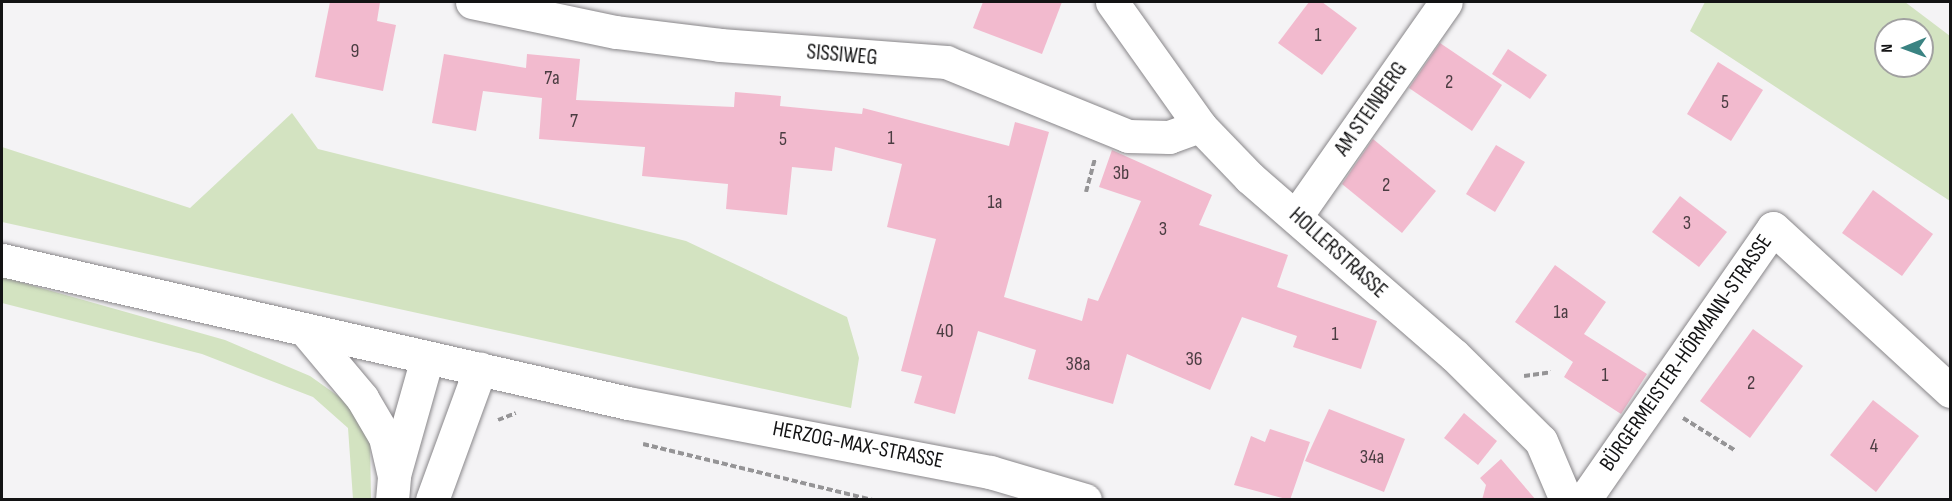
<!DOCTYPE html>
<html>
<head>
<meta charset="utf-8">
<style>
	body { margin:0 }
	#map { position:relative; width:1952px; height:501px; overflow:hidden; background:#f4f3f5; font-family:"Sofia Sans Condensed",sans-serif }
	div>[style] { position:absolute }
	.green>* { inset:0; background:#d3e3c1 }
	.building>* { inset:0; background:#f2bace }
	.path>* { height:4px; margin-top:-2px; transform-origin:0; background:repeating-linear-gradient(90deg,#959496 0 6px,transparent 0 9px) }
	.roads { filter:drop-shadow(0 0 2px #89878a) drop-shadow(0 0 2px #89878a) }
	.street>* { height:33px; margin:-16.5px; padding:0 16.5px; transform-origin:16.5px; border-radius:16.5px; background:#fff }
	.secondary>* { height:33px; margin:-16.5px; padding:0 16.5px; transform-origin:16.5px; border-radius:16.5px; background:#fff }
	span { translate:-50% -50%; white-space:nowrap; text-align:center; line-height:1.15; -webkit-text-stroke:4.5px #fff; paint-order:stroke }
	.number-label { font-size:20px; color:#4b3d42 }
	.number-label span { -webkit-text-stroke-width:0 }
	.street-label { font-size:22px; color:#131314 }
	.frame { position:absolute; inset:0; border:3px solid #131314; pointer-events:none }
	.north { position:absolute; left:1874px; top:18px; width:60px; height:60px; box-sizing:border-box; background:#fff; border:2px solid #a1a1a1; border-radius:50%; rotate:269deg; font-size:16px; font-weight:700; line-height:24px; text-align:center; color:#131314 }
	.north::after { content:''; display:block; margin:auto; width:21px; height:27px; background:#3a8382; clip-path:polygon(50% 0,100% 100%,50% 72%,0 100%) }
</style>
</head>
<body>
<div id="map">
	<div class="green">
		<div style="clip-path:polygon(evenodd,1705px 2px,1905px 2px,1950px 36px,1950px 201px,1690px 31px,1705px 2px,1886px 30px,1922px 30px,1922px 66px,1886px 66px,1886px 30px)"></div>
		<div style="clip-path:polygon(292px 113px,318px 149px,686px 241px,847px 317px,859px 358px,851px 408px,2px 222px,2px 147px,190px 208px)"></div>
		<div style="clip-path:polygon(2px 277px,225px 340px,310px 376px,348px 403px,370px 442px,371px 499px,353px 499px,348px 428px,313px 397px,202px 354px,2px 303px)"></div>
	</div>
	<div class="building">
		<div style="clip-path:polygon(330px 2px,380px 2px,377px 21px,396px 25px,383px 91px,315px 77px)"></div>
		<div style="clip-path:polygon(983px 2px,1062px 2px,1042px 54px,973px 28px)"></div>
		<div style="clip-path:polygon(1309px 2px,1322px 2px,1357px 28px,1322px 75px,1278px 43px)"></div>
		<div style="clip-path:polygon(1440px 43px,1502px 85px,1472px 131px,1409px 88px)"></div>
		<div style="clip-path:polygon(1508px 49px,1547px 75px,1530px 99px,1492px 74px)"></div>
		<div style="clip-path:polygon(444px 54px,526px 68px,527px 54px,580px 59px,576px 100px,734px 107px,735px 92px,781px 96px,780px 106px,862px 114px,863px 108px,1009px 146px,1015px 122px,1049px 132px,1004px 297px,1082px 321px,1088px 298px,1098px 301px,1141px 201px,1099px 187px,1112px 150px,1212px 195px,1199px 225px,1288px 255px,1277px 287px,1377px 321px,1361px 369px,1293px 347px,1297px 336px,1242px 317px,1210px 390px,1127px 354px,1113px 404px,1028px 379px,1036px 350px,978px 331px,955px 414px,914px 403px,922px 376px,901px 371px,936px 239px,887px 227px,902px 164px,835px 147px,832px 171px,792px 167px,787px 215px,726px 209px,728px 184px,642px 176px,645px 147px,539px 139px,542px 98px,483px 91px,476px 131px,432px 123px)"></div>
		<div style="clip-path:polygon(1718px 62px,1763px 90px,1731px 141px,1687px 114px)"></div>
		<div style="clip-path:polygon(1373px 139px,1436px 191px,1402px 233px,1342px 184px)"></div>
		<div style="clip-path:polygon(1496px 145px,1525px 162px,1495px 212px,1466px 194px)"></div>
		<div style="clip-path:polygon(1873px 190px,1933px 234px,1902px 276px,1842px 233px)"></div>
		<div style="clip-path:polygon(1680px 196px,1727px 232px,1699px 267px,1652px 232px)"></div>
		<div style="clip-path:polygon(1555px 265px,1606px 302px,1584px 334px,1647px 374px,1621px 414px,1564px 377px,1573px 362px,1515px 322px)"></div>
		<div style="clip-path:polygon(1753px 329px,1803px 366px,1750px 438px,1700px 401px)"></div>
		<div style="clip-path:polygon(1873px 400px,1919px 436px,1876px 492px,1830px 455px)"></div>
		<div style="clip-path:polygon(1329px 409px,1405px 439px,1384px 492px,1305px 461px)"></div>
		<div style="clip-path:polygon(1464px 413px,1497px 441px,1478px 465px,1444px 438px)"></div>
		<div style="clip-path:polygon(1270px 429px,1310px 442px,1290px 500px,1234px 485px,1251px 436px,1265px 442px)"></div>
		<div style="clip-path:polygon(1501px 459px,1536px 500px,1482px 500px,1486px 485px,1480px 478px)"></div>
	</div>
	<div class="path">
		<div style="left:1086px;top:192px;width:35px;rotate:-75deg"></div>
		<div style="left:1524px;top:376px;width:27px;rotate:-8deg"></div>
		<div style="left:1683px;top:418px;width:62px;rotate:31.9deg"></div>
		<div style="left:498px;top:420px;width:19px;rotate:-21deg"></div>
		<div style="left:643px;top:444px;width:237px;rotate:13.7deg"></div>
	</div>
	<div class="roads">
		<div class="street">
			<div style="left:472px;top:2px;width:147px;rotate:11.8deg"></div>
			<div style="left:616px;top:32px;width:105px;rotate:7.1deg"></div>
			<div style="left:720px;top:45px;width:227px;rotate:4.3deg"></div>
			<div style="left:946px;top:62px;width:196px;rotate:22.1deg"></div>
			<div style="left:1128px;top:136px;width:41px;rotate:1.4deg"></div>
			<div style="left:1169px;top:137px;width:33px;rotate:-20deg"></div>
			<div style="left:1112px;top:2px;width:152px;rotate:54.6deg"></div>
			<div style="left:1200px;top:126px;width:71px;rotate:46.1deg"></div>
			<div style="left:1249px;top:177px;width:271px;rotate:41deg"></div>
			<div style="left:1454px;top:355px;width:122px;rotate:44.7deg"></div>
			<div style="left:1541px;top:441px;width:64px;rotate:67deg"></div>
			<div style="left:1296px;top:216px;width:261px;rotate:-55deg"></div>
			<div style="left:305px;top:330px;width:89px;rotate:50deg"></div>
			<div style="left:362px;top:398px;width:45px;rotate:59.5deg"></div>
			<div style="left:385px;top:437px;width:39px;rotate:77deg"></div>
			<div style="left:392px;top:500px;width:25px;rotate:-85deg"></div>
			<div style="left:394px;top:475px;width:122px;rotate:-74.2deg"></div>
			<div style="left:432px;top:500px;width:140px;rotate:-69.9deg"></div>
			<div style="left:1584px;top:500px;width:331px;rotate:-55.2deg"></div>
			<div style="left:1773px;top:228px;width:241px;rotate:42.6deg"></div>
		</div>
		<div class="secondary">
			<div style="left:2px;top:260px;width:642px;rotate:12.87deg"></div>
			<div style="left:628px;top:403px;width:369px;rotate:10.8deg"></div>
			<div style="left:990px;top:472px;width:99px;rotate:16.4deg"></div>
		</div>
	</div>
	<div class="number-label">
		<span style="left:1318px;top:35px">1</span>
		<span style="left:355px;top:51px">9</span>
		<span style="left:552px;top:78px">7a</span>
		<span style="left:1449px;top:82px">2</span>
		<span style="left:1725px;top:102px">5</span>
		<span style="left:574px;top:121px">7</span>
		<span style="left:891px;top:138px">1</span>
		<span style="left:783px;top:139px">5</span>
		<span style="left:1121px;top:173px">3b</span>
		<span style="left:1386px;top:185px">2</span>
		<span style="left:995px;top:202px">1a</span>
		<span style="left:1687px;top:223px">3</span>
		<span style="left:1163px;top:229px">3</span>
		<span style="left:1561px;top:312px">1a</span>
		<span style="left:945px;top:331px">40</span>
		<span style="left:1335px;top:334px">1</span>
		<span style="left:1194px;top:359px">36</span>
		<span style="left:1078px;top:364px">38a</span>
		<span style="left:1605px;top:375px">1</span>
		<span style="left:1751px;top:383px">2</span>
		<span style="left:1874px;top:446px">4</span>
		<span style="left:1372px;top:457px">34a</span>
	</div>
	<div class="street-label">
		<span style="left:842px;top:55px;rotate:5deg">SISSIWEG</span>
		<span style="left:1371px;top:109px;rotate:-55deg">AM STEINBERG</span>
		<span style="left:1338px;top:253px;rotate:42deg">HOLLERSTRASSE</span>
		<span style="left:1686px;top:353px;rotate:-55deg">BÜRGERMEISTER-HÖRMANN-STRASSE</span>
		<span style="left:858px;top:445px;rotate:11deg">HERZOG-MAX-STRASSE</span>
	</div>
	<div class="frame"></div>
	<div class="north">N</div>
</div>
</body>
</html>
